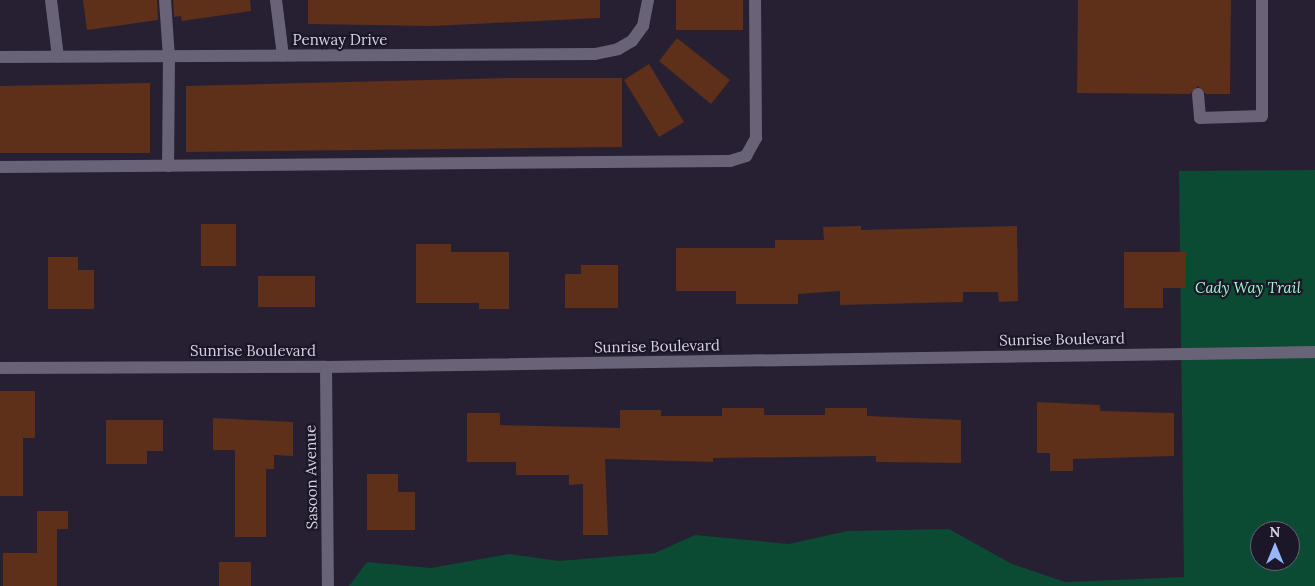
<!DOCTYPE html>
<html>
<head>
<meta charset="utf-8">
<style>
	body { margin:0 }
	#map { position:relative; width:1315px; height:586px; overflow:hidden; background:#262032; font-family:Lora,serif }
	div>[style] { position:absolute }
	.green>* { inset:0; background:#0b4a33 }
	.building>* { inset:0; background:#5e2f19 }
	.service>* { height:12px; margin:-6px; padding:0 6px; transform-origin:6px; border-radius:6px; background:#696378 }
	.minor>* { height:12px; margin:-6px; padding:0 6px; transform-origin:6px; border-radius:6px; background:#696378 }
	span { translate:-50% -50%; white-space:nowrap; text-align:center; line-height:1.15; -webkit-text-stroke:4.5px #1c1728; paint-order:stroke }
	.street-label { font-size:15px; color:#d6d2df }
	.park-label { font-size:15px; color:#a0facf; font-style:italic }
	.north { position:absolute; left:1250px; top:521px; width:50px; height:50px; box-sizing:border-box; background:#1c1728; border:1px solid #666271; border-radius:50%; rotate:0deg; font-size:14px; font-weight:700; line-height:20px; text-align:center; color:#d6d2df }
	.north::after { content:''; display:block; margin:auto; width:18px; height:22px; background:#98b5fd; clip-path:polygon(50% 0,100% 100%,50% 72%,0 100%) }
</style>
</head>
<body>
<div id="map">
	<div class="green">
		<div style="clip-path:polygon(evenodd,1315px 170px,1315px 586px,349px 586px,367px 562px,431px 568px,509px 554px,559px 561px,655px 553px,695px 535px,789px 544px,847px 531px,949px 529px,1012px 564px,1065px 582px,1184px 577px,1179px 171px,1315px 170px,1260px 531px,1290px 531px,1290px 561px,1260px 561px,1260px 531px)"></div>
	</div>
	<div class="building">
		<div style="clip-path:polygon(83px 0,157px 0,158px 20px,87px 30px)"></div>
		<div style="clip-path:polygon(173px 0,250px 0,251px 11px,182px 21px,181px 16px,174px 17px)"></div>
		<div style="clip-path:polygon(308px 0,600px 0,600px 18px,432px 26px,308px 24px)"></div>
		<div style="clip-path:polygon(676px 0,743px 0,743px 30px,676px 30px)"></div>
		<div style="clip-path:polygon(1078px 0,1231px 0,1230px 94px,1206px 94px,1198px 86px,1190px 94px,1077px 93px)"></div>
		<div style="clip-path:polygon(677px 38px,730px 80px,711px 104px,659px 61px)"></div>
		<div style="clip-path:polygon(649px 64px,684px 122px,659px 137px,624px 80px)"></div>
		<div style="clip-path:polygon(509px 78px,622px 78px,622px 147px,186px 152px,186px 86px)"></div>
		<div style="clip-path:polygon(150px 83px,150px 153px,0 153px,0 86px)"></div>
		<div style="clip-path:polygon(201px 224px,236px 224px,236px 266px,201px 266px)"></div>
		<div style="clip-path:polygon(861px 226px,861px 230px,1017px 226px,1018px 301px,999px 302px,998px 292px,963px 292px,963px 302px,840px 305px,840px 291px,798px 294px,798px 304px,736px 304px,736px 291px,676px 291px,676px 248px,775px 248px,775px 240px,824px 240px,823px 227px)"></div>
		<div style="clip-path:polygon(416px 244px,451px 244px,451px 252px,509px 252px,509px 309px,479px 309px,479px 303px,416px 303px)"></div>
		<div style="clip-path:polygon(1124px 252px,1186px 252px,1186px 288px,1163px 288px,1163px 308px,1124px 308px)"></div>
		<div style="clip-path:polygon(48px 257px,78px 257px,78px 270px,94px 270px,94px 309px,48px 309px)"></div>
		<div style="clip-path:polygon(581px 265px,618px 265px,618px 308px,565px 308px,565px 274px,581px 274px)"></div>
		<div style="clip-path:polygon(258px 276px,315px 276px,315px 307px,258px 307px)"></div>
		<div style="clip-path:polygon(0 391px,35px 391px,35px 438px,23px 438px,23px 496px,0 496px)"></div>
		<div style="clip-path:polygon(1037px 402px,1100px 405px,1100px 411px,1174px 413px,1174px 456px,1073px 459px,1073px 471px,1050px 471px,1050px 453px,1037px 453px)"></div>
		<div style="clip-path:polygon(722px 408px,764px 408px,764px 415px,825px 415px,825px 408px,867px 408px,867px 416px,961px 420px,961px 463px,876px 462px,876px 456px,713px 458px,713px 462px,605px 459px,608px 535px,583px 535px,583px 484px,569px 485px,569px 475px,516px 475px,516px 462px,467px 462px,467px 413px,500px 413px,500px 425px,620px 428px,620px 410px,661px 410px,661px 416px,722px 416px)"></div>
		<div style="clip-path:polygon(213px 418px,293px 422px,293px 456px,274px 455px,274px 469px,266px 469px,266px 537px,235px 537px,235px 450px,213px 450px)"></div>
		<div style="clip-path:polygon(106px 420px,163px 420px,163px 451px,147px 451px,147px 464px,106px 464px)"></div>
		<div style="clip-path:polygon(367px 474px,398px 474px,398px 492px,415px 492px,415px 530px,367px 530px)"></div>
		<div style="clip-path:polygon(37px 511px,68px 511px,68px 529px,57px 529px,57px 586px,3px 586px,3px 553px,37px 553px)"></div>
		<div style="clip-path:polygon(219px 562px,251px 562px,251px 586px,219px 586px)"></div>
	</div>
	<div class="service">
		<div style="left:165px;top:0;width:57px;rotate:86deg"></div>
		<div style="left:169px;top:57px;width:109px;rotate:90.5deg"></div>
		<div style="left:1198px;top:94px;width:24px;rotate:85deg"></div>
		<div style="left:1200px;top:118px;width:62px;rotate:-1.8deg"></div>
		<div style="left:1262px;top:116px;width:116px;rotate:-90deg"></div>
		<div style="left:0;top:167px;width:730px;rotate:-0.47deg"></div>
		<div style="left:730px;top:161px;width:17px;rotate:-17deg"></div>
		<div style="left:746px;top:156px;width:21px;rotate:-61deg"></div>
		<div style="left:756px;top:138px;width:138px;rotate:-90.4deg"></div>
	</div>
	<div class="minor">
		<div style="left:51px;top:0;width:57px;rotate:83deg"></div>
		<div style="left:276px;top:0;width:56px;rotate:82.9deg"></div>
		<div style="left:0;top:57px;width:595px;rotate:-0.29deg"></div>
		<div style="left:595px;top:54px;width:24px;rotate:-12deg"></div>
		<div style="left:618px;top:49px;width:16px;rotate:-30deg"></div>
		<div style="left:632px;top:41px;width:19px;rotate:-54deg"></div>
		<div style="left:643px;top:26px;width:26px;rotate:-79deg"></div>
		<div style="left:326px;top:367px;width:219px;rotate:89.5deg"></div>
		<div style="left:0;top:368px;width:326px;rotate:-0.2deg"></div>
		<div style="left:326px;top:367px;width:989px;rotate:-0.87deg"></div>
	</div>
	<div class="street-label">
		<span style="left:340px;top:40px">Penway Drive</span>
		<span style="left:1062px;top:339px;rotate:-1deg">Sunrise Boulevard</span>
		<span style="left:657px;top:346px;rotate:-1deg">Sunrise Boulevard</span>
		<span style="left:253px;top:351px">Sunrise Boulevard</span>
		<span style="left:311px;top:477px;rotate:-91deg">Sasoon Avenue</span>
	</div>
	<div class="park-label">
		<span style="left:1248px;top:288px">Cady Way Trail</span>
	</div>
	<div class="north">N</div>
</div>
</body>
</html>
